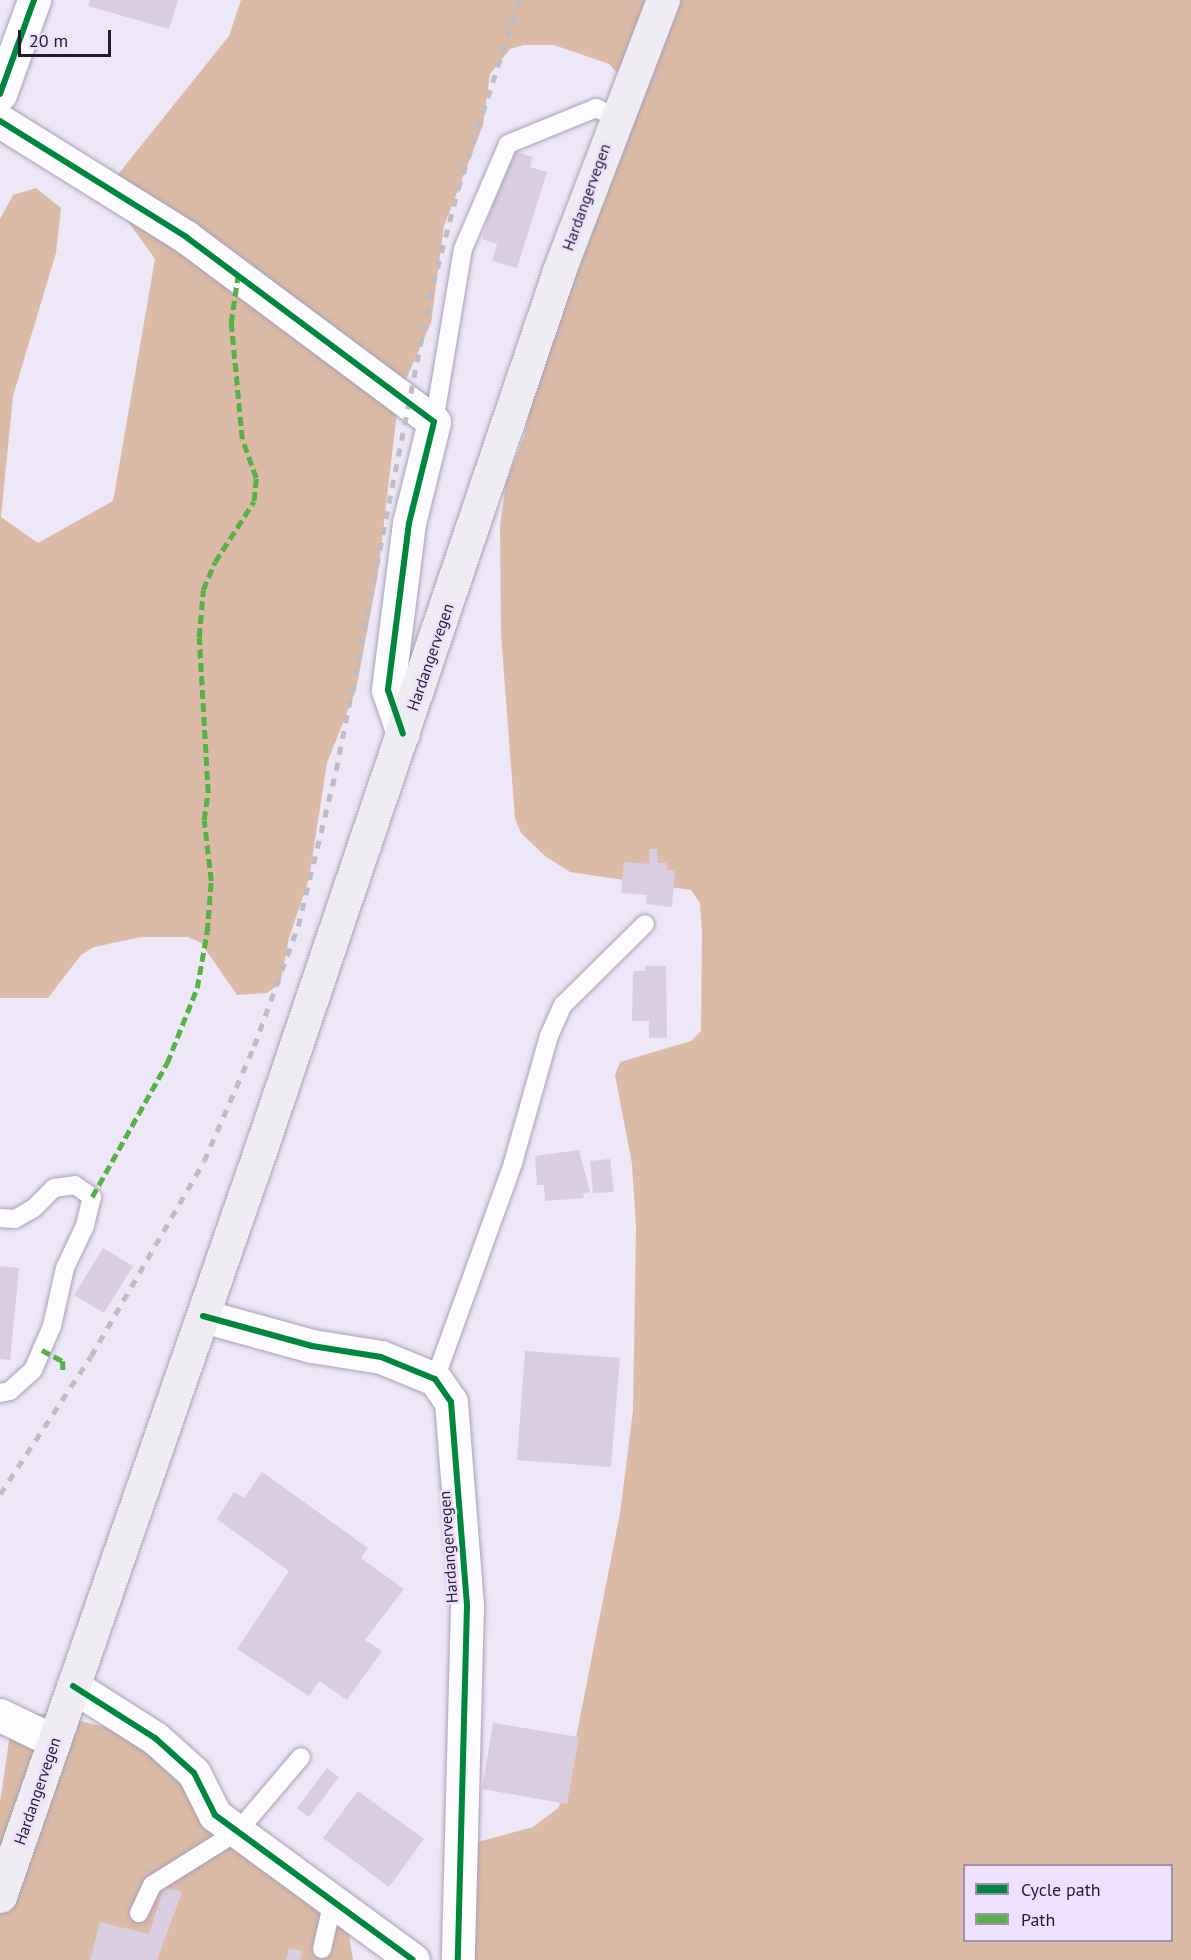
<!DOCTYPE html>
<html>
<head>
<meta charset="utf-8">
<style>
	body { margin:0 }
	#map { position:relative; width:1191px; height:1960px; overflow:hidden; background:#eee7f8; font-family:"PT Sans",sans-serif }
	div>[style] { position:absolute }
	.forest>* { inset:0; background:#dbbba7 }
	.building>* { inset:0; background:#dacde0 }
	.roads { filter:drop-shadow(0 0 2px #aaa1b5) drop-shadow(0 0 2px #aaa1b5) }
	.service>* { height:18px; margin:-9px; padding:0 9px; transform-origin:9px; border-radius:9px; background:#fcfbfe }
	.minor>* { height:33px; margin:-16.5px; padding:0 16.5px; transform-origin:16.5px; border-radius:16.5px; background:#fcfbfe }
	.primary>* { height:33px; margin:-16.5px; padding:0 16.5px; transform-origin:16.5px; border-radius:16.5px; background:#efecf3 }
	.rail>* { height:4.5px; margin-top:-2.25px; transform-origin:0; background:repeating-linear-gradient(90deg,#bfbdc2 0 8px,transparent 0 16px) }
	.quiet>* { height:4.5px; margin-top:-2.25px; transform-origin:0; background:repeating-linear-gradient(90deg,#56b146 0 9px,transparent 0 13.5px) }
	.cycleway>* { height:6px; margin:-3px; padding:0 3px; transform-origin:3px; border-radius:3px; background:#00873e }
	span { translate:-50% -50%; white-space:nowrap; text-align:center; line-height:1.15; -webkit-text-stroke:5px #ede1fe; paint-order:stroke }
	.street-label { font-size:16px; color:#261934 }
	.legend { position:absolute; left:963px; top:1864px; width:210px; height:78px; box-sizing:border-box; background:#ede1fe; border:2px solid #9d91ad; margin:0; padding:8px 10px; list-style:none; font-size:18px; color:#261934 }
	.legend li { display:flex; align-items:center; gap:12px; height:30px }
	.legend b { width:30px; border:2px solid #9d91ad }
	.scale { position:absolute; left:18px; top:30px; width:93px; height:27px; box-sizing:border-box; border:3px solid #261934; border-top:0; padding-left:8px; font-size:18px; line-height:21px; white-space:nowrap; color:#261934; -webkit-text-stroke:4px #ede1fe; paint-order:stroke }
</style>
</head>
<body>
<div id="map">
	<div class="forest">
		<div style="clip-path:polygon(evenodd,241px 0,1191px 0,1191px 1960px,471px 1960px,474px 1843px,533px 1827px,558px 1808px,565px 1794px,620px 1513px,633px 1411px,636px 1226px,632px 1164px,615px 1075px,620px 1062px,691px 1041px,701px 1031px,702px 933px,700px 903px,691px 890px,570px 872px,545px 856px,521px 833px,515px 819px,501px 634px,500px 526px,506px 482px,524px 437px,551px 314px,621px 77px,609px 64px,554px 45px,524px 45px,510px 49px,490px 74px,483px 125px,444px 226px,431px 323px,399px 395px,378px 574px,356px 690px,327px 763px,309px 879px,289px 938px,280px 984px,267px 993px,237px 995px,201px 943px,188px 937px,141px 937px,94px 947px,81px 955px,48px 998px,0 998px,0 219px,13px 195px,36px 188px,61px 208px,56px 253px,13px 396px,1px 517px,38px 543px,113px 501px,155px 259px,101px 184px,107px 188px,229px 36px,241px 0,964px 1866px,1172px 1866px,1172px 1940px,964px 1940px,964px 1866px)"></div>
		<div style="clip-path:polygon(13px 1714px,49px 1714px,106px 1727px,148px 1750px,156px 1762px,195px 1786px,345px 1910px,353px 1960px,0 1960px,0 1802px)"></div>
	</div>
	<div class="building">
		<div style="clip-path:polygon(90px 0,178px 0,169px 29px,88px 6px)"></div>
		<div style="clip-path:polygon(508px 149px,533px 157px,530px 167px,547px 172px,517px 268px,492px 261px,497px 244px,482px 239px)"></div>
		<div style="clip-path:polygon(650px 849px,657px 849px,658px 863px,667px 863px,667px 870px,675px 871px,672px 907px,646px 904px,647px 895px,621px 893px,624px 862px,649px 864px)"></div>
		<div style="clip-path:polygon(645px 966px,666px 966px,667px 1038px,649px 1038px,649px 1021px,632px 1021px,633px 976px,634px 971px,645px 971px)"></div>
		<div style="clip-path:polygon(579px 1150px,590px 1192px,583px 1193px,584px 1198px,545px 1201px,544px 1185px,537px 1185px,535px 1156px)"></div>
		<div style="clip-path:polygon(610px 1159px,614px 1192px,593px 1193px,590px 1161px)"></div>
		<div style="clip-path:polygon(103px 1248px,133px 1266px,104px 1313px,74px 1295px)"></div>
		<div style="clip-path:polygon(0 1266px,19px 1268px,10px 1360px,0 1359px)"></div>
		<div style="clip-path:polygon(525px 1351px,620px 1358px,611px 1467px,517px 1460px)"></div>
		<div style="clip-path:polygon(262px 1472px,368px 1548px,361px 1558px,404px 1589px,365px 1640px,382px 1651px,347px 1700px,319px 1681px,309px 1696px,237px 1649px,289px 1571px,217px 1519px,234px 1492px,244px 1498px)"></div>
		<div style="clip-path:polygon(493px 1723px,579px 1737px,567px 1804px,482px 1789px)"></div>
		<div style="clip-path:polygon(327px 1768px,339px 1777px,309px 1817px,297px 1808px)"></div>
		<div style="clip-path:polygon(358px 1791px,424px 1839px,389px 1887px,323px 1838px)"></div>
		<div style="clip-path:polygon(164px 1887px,182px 1892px,157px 1960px,90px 1960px,100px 1922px,149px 1934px)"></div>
		<div style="clip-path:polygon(289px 1948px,302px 1951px,300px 1960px,286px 1960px)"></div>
	</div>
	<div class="roads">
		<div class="service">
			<div style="left:434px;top:422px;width:175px;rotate:-80.5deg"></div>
			<div style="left:463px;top:249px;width:114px;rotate:-66.8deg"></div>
			<div style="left:508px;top:144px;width:95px;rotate:-22.2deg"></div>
			<div style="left:596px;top:108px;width:21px;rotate:25deg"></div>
			<div style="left:0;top:1218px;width:15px;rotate:4deg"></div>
			<div style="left:15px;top:1219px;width:22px;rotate:-30deg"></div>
			<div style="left:34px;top:1208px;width:28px;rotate:-45deg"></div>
			<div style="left:54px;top:1188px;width:21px;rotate:-8deg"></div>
			<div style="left:75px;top:1185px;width:21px;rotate:35deg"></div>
			<div style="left:92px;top:1197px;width:32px;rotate:104deg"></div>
			<div style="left:84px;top:1228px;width:44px;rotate:115.4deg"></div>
			<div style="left:65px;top:1268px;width:59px;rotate:102.6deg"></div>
			<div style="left:52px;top:1326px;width:48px;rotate:113.4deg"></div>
			<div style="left:33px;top:1370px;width:31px;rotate:138deg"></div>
			<div style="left:10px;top:1391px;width:10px;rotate:169deg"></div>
			<div style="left:435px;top:1379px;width:230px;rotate:-70.1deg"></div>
			<div style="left:513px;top:1163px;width:132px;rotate:-74.2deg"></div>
			<div style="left:549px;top:1036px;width:34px;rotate:-66deg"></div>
			<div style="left:563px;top:1005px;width:115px;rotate:-44.6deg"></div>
			<div style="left:139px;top:1913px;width:31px;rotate:-65deg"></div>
			<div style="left:152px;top:1885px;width:102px;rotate:-32.1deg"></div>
			<div style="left:238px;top:1831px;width:97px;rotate:-49.6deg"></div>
			<div style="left:322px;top:1949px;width:49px;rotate:-77.1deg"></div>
		</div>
		<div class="minor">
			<div style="left:0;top:94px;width:100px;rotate:-70.1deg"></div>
			<div style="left:0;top:121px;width:219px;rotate:31.9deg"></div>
			<div style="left:186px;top:237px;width:309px;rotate:36.7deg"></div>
			<div style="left:434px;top:422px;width:104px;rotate:103.9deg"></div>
			<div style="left:409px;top:523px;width:168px;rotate:97.2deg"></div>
			<div style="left:388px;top:690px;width:46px;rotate:71.2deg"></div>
			<div style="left:203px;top:1316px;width:113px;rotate:15.4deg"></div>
			<div style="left:312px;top:1346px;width:70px;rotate:9.1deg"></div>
			<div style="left:381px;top:1357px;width:58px;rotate:22.2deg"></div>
			<div style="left:435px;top:1379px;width:28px;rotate:55deg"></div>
			<div style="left:451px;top:1402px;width:205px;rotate:85.5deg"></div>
			<div style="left:467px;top:1606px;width:354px;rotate:91.5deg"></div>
			<div style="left:73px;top:1686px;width:97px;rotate:32.4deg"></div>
			<div style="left:155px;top:1738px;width:52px;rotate:41.9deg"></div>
			<div style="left:194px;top:1773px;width:47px;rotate:63.4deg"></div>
			<div style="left:215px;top:1815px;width:245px;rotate:36.2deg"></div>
			<div style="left:0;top:1715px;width:60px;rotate:25.7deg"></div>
		</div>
		<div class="primary">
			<div style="left:0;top:1896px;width:792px;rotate:-70.76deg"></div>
			<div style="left:261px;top:1148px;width:929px;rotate:-71.23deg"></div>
			<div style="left:560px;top:268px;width:287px;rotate:-69deg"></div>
		</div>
	</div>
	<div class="rail">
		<div style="left:0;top:1494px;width:165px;rotate:-56.6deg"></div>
		<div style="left:91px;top:1356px;width:225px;rotate:-59.9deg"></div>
		<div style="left:204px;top:1161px;width:125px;rotate:-66.5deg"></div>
		<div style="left:254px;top:1046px;width:128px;rotate:-69.9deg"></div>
		<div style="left:298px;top:926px;width:161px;rotate:-76.3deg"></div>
		<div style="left:336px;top:770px;width:480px;rotate:-78.8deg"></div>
		<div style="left:429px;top:299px;width:114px;rotate:-75.2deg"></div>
		<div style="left:458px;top:189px;width:199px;rotate:-72.1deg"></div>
	</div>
	<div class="quiet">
		<div style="left:92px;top:1197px;width:154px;rotate:-60.8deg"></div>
		<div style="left:167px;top:1063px;width:81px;rotate:-68.2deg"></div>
		<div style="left:197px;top:988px;width:57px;rotate:-79.9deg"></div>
		<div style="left:207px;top:932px;width:51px;rotate:-85.5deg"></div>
		<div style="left:211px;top:881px;width:61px;rotate:-96.5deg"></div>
		<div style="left:204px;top:820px;width:27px;rotate:-82deg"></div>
		<div style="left:208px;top:793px;width:156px;rotate:-93.3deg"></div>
		<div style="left:199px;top:637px;width:47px;rotate:-85.1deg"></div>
		<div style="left:203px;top:590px;width:30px;rotate:-67deg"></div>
		<div style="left:215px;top:562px;width:72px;rotate:-57.4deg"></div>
		<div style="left:254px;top:501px;width:23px;rotate:-85deg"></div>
		<div style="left:256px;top:478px;width:41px;rotate:-109.7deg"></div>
		<div style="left:242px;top:439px;width:117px;rotate:-95.4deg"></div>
		<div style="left:231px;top:323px;width:49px;rotate:-81.9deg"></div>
		<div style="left:42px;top:1350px;width:24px;rotate:28deg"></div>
		<div style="left:63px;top:1361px;width:11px;rotate:90deg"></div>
	</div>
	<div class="cycleway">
		<div style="left:0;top:94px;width:100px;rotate:-70.1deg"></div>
		<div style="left:0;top:121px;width:219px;rotate:31.9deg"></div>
		<div style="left:186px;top:237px;width:309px;rotate:36.7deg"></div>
		<div style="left:434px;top:422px;width:104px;rotate:103.9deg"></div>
		<div style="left:409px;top:523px;width:168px;rotate:97.2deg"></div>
		<div style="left:388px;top:690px;width:46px;rotate:71.2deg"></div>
		<div style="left:203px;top:1316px;width:113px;rotate:15.4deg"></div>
		<div style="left:312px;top:1346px;width:70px;rotate:9.1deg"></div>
		<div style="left:381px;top:1357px;width:58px;rotate:22.2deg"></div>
		<div style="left:435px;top:1379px;width:28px;rotate:55deg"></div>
		<div style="left:451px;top:1402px;width:205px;rotate:85.5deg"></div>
		<div style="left:467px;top:1606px;width:354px;rotate:91.5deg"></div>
		<div style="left:73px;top:1686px;width:97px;rotate:32.4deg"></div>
		<div style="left:155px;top:1738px;width:52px;rotate:41.9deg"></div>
		<div style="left:194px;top:1773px;width:47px;rotate:63.4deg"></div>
		<div style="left:215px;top:1815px;width:245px;rotate:36.2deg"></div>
	</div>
	<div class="street-label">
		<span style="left:586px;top:197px;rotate:-70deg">Hardangervegen</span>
		<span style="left:430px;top:657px;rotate:-71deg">Hardangervegen</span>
		<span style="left:448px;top:1547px;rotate:-94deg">Hardangervegen</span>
		<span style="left:37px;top:1791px;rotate:-71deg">Hardangervegen</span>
	</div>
	<ul class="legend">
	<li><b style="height:8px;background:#00873e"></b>Cycle path</li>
	<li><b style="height:8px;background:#56b146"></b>Path</li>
	</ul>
	<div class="scale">20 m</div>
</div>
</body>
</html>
